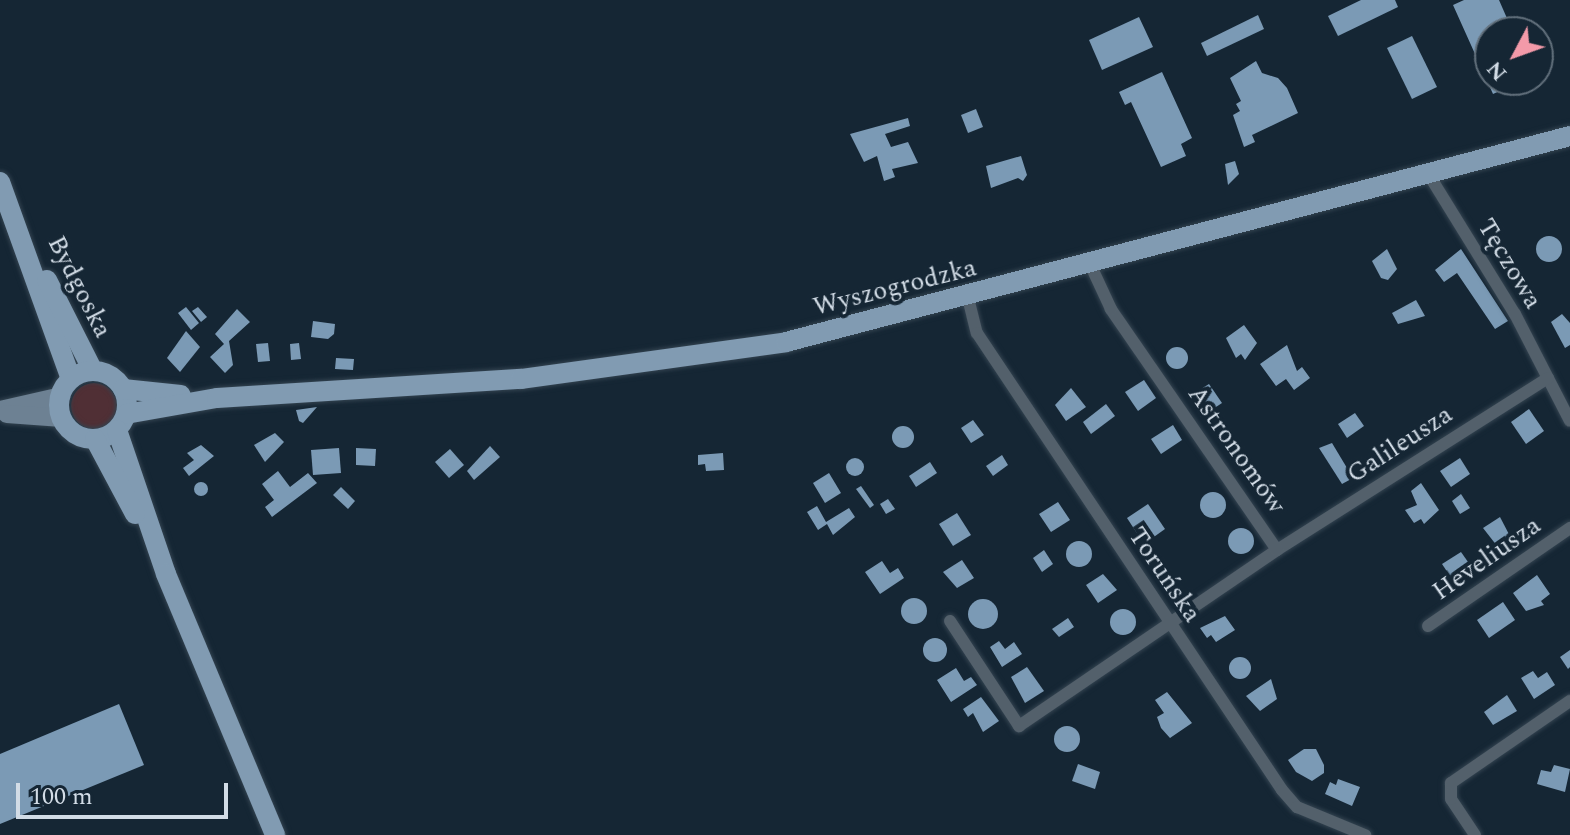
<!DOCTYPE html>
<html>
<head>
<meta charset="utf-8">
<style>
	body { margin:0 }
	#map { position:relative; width:1570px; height:835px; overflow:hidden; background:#152634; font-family:Spectral,serif }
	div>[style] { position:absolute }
	.green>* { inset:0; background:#502f35 }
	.round { border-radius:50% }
	.building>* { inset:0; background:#7b9ab5 }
	.roads { filter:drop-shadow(0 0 2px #334350) drop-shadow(0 0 2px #334350) }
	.street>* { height:12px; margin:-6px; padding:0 6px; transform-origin:6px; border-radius:6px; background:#53606b }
	.secondary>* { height:18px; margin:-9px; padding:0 9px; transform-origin:9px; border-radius:9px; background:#6d8193 }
	.primary>* { height:20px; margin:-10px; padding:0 10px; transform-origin:10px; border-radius:10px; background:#819bb2 }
	.primary>.ring { margin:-10px; padding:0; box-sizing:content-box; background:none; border:20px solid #819bb2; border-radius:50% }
	span { translate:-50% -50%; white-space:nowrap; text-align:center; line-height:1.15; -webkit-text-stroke:8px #152634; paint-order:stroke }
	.street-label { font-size:26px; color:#d2dce6 }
	.north { position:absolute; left:1474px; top:16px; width:80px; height:80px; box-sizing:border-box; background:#152634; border:2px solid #616f7b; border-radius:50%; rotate:229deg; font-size:22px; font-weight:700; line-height:32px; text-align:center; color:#d2dce6 }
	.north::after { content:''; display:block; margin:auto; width:28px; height:36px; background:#f39aa9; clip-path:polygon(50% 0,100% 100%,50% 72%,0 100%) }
	.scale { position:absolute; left:16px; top:783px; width:212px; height:36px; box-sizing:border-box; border:4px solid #d2dce6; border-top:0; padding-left:10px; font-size:24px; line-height:28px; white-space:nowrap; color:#d2dce6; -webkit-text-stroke:6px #152634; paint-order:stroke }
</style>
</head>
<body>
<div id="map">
	<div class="green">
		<div class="round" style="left:71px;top:383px;width:46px;height:46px"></div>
	</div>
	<div class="building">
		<div style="clip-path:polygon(1361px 0,1395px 0,1398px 7px,1338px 36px,1328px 16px)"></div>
		<div style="clip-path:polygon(1464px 0,1499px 0,1513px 32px,1490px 32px,1490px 80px,1524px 80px,1493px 94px,1453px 5px)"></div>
		<div style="clip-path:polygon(1258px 15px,1264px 29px,1207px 56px,1201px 43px)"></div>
		<div style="clip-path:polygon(1139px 17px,1153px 47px,1102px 70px,1089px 40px)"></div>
		<div style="clip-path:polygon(1412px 36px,1437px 87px,1412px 99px,1387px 48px)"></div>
		<div style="clip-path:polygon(1256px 61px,1262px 73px,1278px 78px,1287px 88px,1298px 113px,1252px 135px,1255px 142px,1244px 147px,1233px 115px,1240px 111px,1236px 104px,1241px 101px,1230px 78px)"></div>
		<div style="clip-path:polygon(1162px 72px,1192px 138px,1181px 144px,1186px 156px,1161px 167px,1131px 102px,1125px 105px,1119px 92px)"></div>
		<div style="clip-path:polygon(976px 109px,983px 127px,968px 133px,961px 115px)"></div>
		<div style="clip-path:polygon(908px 118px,910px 126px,885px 134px,891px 147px,908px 142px,918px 163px,892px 169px,895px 177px,884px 181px,877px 156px,864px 162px,850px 134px)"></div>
		<div style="clip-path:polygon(1021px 156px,1027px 175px,1023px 181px,1018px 178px,991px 188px,986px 166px)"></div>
		<div style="clip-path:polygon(1235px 161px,1239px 174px,1228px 185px,1225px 164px)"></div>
		<div class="round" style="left:1536px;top:236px;width:26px;height:26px"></div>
		<div style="clip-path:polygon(1387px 249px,1397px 269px,1388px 280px,1381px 278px,1372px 261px)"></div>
		<div style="clip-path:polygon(1461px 249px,1508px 321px,1495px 329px,1457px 273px,1444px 282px,1435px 270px)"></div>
		<div style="clip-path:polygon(1416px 300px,1425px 316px,1398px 324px,1392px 313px)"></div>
		<div style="clip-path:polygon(186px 307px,199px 323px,191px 330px,178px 313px)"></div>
		<div style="clip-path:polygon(198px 307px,207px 317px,201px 322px,192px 311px)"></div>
		<div style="clip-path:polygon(237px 309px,250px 322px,229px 341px,233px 365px,225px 373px,210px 357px,224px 344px,215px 334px)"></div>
		<div style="clip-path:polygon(1562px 314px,1570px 323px,1570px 345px,1565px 348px,1551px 322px)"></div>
		<div style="clip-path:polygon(313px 321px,335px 324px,334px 334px,328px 339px,311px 337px)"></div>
		<div style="clip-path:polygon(1244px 325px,1257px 343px,1245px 360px,1241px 354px,1236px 358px,1226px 338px)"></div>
		<div style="clip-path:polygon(186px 331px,200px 347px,180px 372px,167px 358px)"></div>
		<div style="clip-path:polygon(268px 343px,270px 361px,258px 362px,256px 344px)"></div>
		<div style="clip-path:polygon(299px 343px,301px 359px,291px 360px,290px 344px)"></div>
		<div style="clip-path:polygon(1287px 345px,1297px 371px,1302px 367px,1310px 378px,1294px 390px,1286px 379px,1276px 386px,1260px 364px)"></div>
		<div class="round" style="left:1166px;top:347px;width:22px;height:22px"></div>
		<div style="clip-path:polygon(336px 358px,354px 359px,353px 370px,335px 369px)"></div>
		<div style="clip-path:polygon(1144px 380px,1156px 398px,1138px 411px,1125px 392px)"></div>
		<div style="clip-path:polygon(1209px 384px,1222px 403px,1201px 417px,1188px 397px)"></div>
		<div style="clip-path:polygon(1071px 388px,1086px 407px,1066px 421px,1055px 405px)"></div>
		<div style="clip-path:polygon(1106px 404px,1115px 416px,1091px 434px,1083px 422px)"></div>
		<div style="clip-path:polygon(317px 407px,303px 423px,299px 421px,296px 410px)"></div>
		<div style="clip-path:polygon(1529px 409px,1544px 431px,1526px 444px,1511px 422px)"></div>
		<div style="clip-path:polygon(1355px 413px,1364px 426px,1347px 438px,1338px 424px)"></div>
		<div style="clip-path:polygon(973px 420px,984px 435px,971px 443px,961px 428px)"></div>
		<div style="clip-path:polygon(1173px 425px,1182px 440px,1161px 454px,1151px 439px)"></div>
		<div class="round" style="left:892px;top:426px;width:22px;height:22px"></div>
		<div style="clip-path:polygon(275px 433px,284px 442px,265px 462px,254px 445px)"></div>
		<div style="clip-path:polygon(1332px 443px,1353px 478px,1342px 484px,1319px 448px)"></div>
		<div style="clip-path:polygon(201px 445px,214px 456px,189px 476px,183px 468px,194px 460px,187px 453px)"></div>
		<div style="clip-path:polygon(490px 446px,500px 457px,474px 480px,467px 471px)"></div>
		<div style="clip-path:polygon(339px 448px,341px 473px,313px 475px,311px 450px)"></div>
		<div style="clip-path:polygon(356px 448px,376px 449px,375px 466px,356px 465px)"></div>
		<div style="clip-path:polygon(450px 449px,464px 465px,449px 478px,435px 462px)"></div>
		<div style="clip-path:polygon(723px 453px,724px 470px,706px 471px,705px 464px,698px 465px,698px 455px)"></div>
		<div style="clip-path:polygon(1002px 455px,1008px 465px,993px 476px,986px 466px)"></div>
		<div style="clip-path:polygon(1460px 458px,1470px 474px,1451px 487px,1440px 471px)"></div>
		<div class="round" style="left:846px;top:458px;width:18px;height:18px"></div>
		<div style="clip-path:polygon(930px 462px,937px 473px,916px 487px,909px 476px)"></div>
		<div style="clip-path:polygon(278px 471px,290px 487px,308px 473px,317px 483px,272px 517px,265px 507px,274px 500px,262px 484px)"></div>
		<div style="clip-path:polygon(829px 473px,841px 493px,825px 503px,813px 483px)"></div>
		<div class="round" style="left:194px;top:482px;width:14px;height:14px"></div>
		<div style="clip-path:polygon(1421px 483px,1439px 510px,1424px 524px,1421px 519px,1414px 523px,1405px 510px,1417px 505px,1411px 491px)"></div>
		<div style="clip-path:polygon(861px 486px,874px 505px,870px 508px,856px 489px)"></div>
		<div style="clip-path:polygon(341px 487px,355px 501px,348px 509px,333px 495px)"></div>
		<div class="round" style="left:1200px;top:492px;width:26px;height:26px"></div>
		<div style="clip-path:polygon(1461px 494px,1470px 508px,1460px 514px,1452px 501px)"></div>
		<div style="clip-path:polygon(888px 499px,895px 509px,886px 514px,880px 504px)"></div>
		<div style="clip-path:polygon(1058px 502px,1070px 520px,1051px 532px,1039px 514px)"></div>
		<div style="clip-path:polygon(1148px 504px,1165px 529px,1144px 544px,1127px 518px)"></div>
		<div style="clip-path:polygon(817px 506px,826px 522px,849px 508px,855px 517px,833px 535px,827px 524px,818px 530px,807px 512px)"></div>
		<div style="clip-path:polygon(957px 513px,971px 535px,953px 546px,939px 524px)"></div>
		<div style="clip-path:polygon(1500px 517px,1513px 542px,1501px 551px,1483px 528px)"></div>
		<div class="round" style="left:1228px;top:528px;width:26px;height:26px"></div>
		<div class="round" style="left:1066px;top:541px;width:26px;height:26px"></div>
		<div style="clip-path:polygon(1044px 550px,1053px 564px,1042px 572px,1033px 558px)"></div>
		<div style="clip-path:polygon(1461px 552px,1473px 569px,1454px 582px,1442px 564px)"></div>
		<div style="clip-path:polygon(962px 560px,974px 578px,957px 588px,943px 572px)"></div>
		<div style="clip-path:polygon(882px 561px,890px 573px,898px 568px,904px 578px,880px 594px,865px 572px)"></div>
		<div style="clip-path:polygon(1103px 574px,1117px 590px,1098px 603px,1086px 585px)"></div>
		<div style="clip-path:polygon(1537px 575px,1550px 594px,1541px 601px,1544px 605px,1526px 611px,1513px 593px)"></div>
		<div class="round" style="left:901px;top:598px;width:26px;height:26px"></div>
		<div class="round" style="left:968px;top:599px;width:30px;height:30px"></div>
		<div style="clip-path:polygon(1503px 602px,1515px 620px,1489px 638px,1477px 620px)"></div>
		<div class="round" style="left:1110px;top:609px;width:26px;height:26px"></div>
		<div style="clip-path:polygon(1225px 616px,1235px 630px,1216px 642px,1211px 635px,1207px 638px,1200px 628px)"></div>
		<div style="clip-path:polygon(1068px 618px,1074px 627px,1059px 637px,1052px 629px)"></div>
		<div class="round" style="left:923px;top:638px;width:24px;height:24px"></div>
		<div style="clip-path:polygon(999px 641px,1005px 649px,1014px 642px,1022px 654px,1002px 667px,990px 647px)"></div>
		<div style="clip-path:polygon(1570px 650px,1570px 667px,1568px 669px,1560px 657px)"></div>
		<div class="round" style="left:1229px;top:657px;width:22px;height:22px"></div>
		<div style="clip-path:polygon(1027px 667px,1044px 691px,1025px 703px,1011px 677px)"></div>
		<div style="clip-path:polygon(956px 668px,964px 681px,971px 677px,977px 685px,951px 702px,937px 680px)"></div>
		<div style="clip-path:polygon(1533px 671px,1538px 678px,1547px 672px,1555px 685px,1534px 699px,1521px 678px)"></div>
		<div style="clip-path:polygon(1271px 679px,1277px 699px,1260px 711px,1246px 696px)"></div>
		<div style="clip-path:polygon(1167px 692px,1192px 723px,1170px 738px,1161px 728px,1157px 717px,1164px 713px,1155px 700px)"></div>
		<div style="clip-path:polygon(1507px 695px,1517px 711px,1493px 725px,1484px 712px)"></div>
		<div style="clip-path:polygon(981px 697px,999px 721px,983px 732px,973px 713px,968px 717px,963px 709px)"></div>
		<div style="clip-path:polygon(119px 704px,144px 765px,0 824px,0 754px)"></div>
		<div class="round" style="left:1054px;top:726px;width:26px;height:26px"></div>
		<div style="clip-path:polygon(1304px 749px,1316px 749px,1324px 765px,1324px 773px,1312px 781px,1296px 772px,1288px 760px)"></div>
		<div style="clip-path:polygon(1078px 764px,1100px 772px,1095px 789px,1072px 781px)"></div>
		<div style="clip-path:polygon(1554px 765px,1570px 769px,1565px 792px,1537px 784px,1541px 770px,1551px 772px)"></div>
		<div style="clip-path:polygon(1338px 779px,1360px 787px,1352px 806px,1325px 794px,1330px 782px,1336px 785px)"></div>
	</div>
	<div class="roads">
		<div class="street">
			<div style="left:1429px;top:175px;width:163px;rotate:58.3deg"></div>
			<div style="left:1515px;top:314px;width:120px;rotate:62.8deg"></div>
			<div style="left:968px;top:298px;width:36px;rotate:76deg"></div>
			<div style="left:977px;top:333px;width:549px;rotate:56.28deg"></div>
			<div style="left:1282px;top:790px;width:23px;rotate:49deg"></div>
			<div style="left:1297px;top:807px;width:74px;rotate:22.4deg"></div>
			<div style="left:1277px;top:550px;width:321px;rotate:-32.4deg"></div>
			<div style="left:950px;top:621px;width:126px;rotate:56.7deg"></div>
			<div style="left:1019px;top:726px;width:312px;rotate:-34.3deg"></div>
			<div style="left:1277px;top:550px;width:293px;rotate:-124.6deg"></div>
			<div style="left:1111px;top:309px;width:50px;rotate:-115deg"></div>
			<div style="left:1428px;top:626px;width:173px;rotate:-34.6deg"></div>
			<div style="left:1475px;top:835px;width:43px;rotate:-123.7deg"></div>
			<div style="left:1451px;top:799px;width:16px;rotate:-90deg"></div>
			<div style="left:1451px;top:783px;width:145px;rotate:-34.6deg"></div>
		</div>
		<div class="secondary">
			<div style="left:0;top:410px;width:63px;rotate:-12.9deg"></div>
			<div style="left:7px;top:414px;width:55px;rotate:4.2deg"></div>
		</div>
		<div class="primary">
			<div style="left:0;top:182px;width:209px;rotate:70.2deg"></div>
			<div style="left:47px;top:280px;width:102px;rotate:63.2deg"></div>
			<div class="ring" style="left:59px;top:371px;width:48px;height:48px"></div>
			<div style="left:123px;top:389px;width:58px;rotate:5.9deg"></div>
			<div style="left:126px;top:414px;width:92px;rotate:-10deg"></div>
			<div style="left:217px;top:398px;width:305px;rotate:-3.6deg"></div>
			<div style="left:521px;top:379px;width:268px;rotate:-7.9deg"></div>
			<div style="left:786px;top:342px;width:811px;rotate:-14.72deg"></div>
			<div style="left:117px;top:430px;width:152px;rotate:71.2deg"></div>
			<div style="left:166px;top:574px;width:283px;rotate:67.3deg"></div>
			<div style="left:95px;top:439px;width:85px;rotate:61.9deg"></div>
		</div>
	</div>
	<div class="street-label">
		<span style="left:1509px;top:264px;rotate:59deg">Tęczowa</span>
		<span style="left:79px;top:287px;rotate:63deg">Bydgoska</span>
		<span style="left:895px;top:288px;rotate:-14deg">Wyszogrodzka</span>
		<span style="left:1400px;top:445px;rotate:-33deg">Galileusza</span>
		<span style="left:1236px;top:450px;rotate:55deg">Astronomów</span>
		<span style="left:1487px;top:559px;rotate:-35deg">Heveliusza</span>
		<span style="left:1164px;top:575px;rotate:56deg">Toruńska</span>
	</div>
	<div class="north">N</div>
	<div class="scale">100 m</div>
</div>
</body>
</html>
